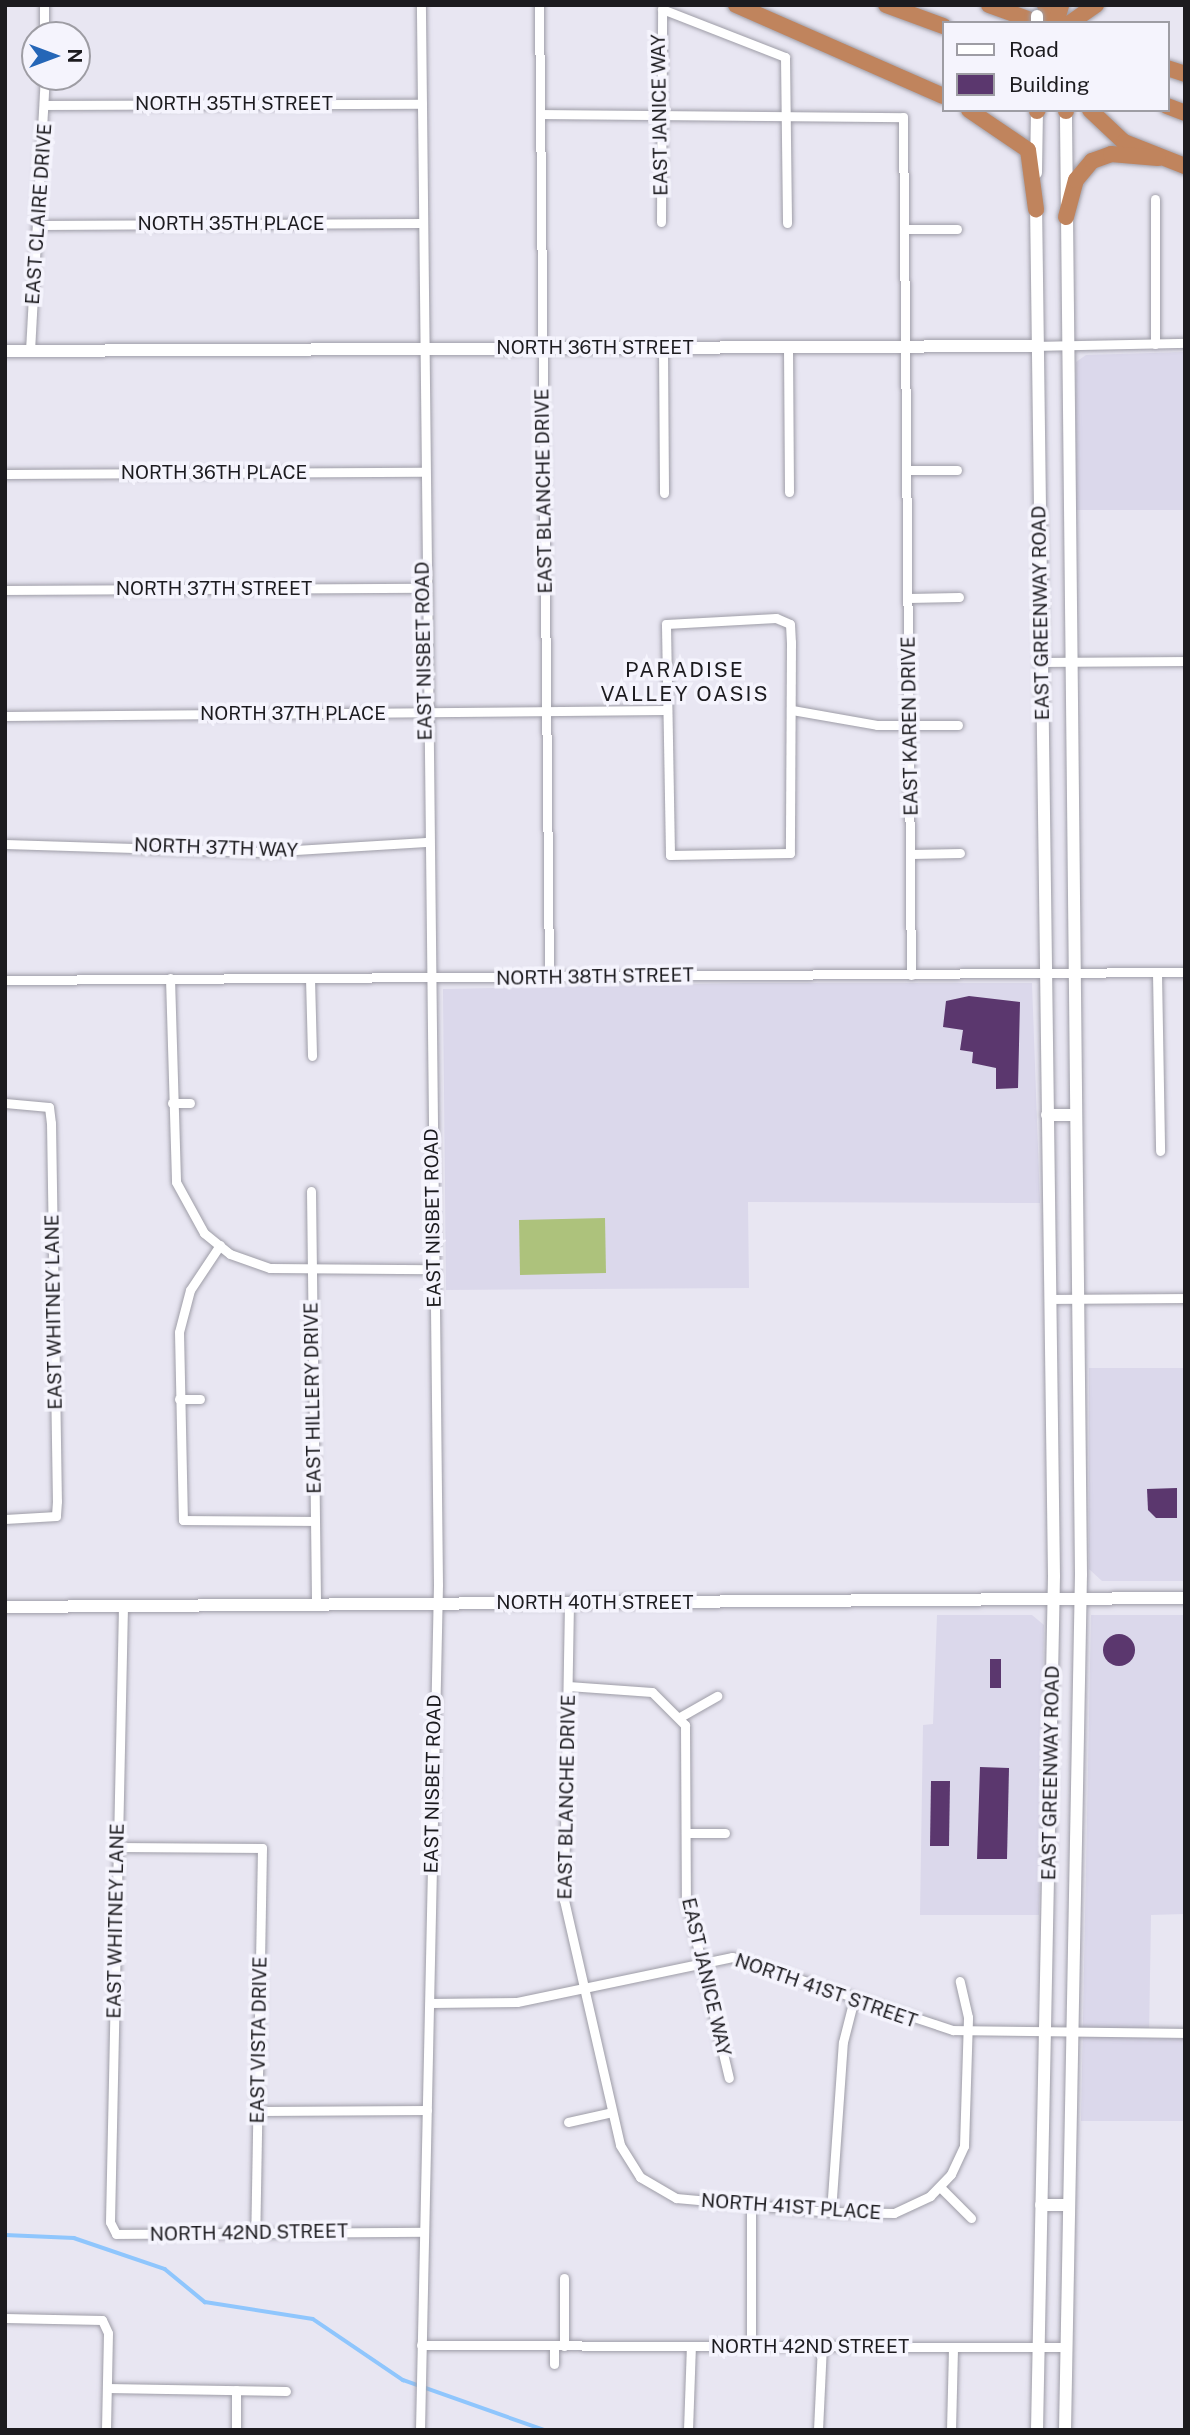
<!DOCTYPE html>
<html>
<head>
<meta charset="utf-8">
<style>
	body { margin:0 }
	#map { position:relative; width:1190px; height:2435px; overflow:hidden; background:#e8e6f2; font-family:"Public Sans",sans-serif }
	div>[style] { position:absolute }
	.built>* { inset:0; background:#dbd8eb }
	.green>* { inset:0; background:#adc27c }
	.stream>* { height:3.5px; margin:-1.75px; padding:0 1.75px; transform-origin:1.75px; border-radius:1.75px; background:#8fc6fd }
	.building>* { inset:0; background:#5b376e }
	.round { border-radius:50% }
	.roads { filter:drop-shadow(0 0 2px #9e9da7) drop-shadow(0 0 2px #9e9da7) }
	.street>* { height:9px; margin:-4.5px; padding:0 4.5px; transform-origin:4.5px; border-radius:4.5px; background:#fff }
	.secondary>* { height:12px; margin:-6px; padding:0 6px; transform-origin:6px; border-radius:6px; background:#fff }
	.highway>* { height:16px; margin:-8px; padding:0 8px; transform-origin:8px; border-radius:8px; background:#c0845d }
	.bridges { filter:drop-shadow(0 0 2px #9e9da7) drop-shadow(0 0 2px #9e9da7) }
	.secondary-bridge>* { height:12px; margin:-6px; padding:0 6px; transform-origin:6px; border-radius:6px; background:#fff }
	span { translate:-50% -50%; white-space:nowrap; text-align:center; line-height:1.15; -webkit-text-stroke:7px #f5f4fd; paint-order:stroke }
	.street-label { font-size:19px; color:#1c1b1f }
	.neighbourhood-label { font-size:21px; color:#1c1b1f; letter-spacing:2px }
	.frame { position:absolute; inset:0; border:7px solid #1c1b1f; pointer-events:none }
	.legend { position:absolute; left:942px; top:21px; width:228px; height:91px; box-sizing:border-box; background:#f5f4fd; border:2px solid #9e9da4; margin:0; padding:9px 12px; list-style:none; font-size:21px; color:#1c1b1f }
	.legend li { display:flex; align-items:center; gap:14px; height:35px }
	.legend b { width:35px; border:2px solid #9e9da4 }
	.north { position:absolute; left:21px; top:21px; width:70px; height:70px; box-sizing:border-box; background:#f5f4fd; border:2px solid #9e9da4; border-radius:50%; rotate:90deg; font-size:19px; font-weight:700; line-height:28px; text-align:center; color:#1c1b1f }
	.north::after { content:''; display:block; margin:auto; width:24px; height:32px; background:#2566b7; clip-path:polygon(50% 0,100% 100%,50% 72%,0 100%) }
</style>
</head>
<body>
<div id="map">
	<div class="built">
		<div style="clip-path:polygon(1185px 352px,1185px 510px,1075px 510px,1076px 362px,1086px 355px)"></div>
		<div style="clip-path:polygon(745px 983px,1032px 983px,1040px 1203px,748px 1202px,749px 1288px,446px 1290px,443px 989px)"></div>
		<div style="clip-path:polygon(1089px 1368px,1185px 1368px,1185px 1581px,1102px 1581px,1089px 1569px)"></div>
		<div style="clip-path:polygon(937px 1615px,1032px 1615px,1044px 1625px,1039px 1915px,920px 1915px,923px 1725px,933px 1724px)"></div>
		<div style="clip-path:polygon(1091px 1615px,1185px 1615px,1185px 1914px,1151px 1915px,1149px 2038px,1185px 2039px,1185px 2121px,1081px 2121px)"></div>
	</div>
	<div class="green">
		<div style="clip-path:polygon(605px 1218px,606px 1273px,520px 1275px,519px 1220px)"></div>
	</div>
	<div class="stream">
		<div style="left:5px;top:2235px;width:69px;rotate:2.5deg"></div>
		<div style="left:74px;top:2238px;width:96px;rotate:18.8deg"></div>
		<div style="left:165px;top:2269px;width:52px;rotate:39.5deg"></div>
		<div style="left:205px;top:2302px;width:109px;rotate:8.9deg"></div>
		<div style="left:313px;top:2319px;width:109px;rotate:34.1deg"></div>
		<div style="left:403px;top:2380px;width:150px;rotate:19.5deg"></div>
	</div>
	<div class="building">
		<div style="clip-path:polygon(969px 996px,1020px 1002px,1018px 1088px,996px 1089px,996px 1068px,972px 1063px,973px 1052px,960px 1050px,963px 1030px,943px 1027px,946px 1001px)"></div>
		<div style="clip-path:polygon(1177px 1488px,1177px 1518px,1156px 1518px,1148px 1510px,1147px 1489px)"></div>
		<div class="round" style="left:1103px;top:1634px;width:32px;height:32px"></div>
		<div style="clip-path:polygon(990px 1659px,1001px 1659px,1001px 1688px,990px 1688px)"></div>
		<div style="clip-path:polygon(980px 1767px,1009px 1768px,1007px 1859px,977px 1859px)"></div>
		<div style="clip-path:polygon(931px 1781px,950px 1781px,949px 1846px,930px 1846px)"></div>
	</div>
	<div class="roads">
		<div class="street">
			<div style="left:44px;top:5px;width:30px;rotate:90deg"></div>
			<div style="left:539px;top:5px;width:973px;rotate:89.41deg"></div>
			<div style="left:46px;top:105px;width:376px;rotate:-0.2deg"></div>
			<div style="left:541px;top:114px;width:362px;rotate:0.5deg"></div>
			<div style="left:903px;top:117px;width:858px;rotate:89.47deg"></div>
			<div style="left:1155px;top:199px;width:145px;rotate:90deg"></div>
			<div style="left:661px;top:222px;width:213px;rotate:-89.7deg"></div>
			<div style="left:662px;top:9px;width:132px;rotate:21.3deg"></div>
			<div style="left:785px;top:57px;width:166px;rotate:89.3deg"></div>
			<div style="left:38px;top:225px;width:385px;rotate:-0.3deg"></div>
			<div style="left:906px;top:229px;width:51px"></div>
			<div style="left:1037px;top:346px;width:148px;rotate:-1.2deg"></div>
			<div style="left:663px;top:348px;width:145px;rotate:89.6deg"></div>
			<div style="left:788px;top:348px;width:144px;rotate:89.6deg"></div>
			<div style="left:30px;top:351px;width:274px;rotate:-86.9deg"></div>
			<div style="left:907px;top:470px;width:50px"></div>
			<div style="left:5px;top:474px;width:418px;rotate:-0.3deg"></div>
			<div style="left:5px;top:590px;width:418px;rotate:-0.3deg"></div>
			<div style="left:908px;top:598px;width:51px;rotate:-1.1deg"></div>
			<div style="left:776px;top:618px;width:15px;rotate:23deg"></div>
			<div style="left:790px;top:624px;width:18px;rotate:87deg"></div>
			<div style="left:791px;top:642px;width:211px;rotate:90.3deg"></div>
			<div style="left:790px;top:853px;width:120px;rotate:179deg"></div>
			<div style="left:670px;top:855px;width:231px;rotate:-91deg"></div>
			<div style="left:666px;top:624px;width:110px;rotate:-3.1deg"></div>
			<div style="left:1042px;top:662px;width:143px;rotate:-0.4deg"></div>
			<div style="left:792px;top:710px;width:86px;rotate:10deg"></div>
			<div style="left:877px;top:725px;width:81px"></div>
			<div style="left:5px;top:716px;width:661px;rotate:-0.52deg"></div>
			<div style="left:5px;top:844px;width:258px;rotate:1.8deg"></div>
			<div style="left:263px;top:852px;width:163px;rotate:-3.5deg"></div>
			<div style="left:911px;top:854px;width:49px;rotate:-1.2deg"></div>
			<div style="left:1157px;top:973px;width:178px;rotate:89deg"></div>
			<div style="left:170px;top:978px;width:204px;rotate:88.3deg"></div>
			<div style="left:176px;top:1182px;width:58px;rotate:61.2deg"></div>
			<div style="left:204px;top:1233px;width:33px;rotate:39deg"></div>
			<div style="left:230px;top:1254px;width:42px;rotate:19.3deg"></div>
			<div style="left:270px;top:1268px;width:163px;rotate:0.4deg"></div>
			<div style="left:310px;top:978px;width:78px;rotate:88.5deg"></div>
			<div style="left:5px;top:980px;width:1180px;rotate:-0.39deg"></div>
			<div style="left:5px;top:1103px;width:44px;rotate:5.2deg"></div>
			<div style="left:49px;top:1107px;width:16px;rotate:83deg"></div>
			<div style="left:51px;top:1123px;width:378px;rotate:89.1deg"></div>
			<div style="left:57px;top:1501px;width:15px;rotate:94deg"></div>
			<div style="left:56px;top:1516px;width:51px;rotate:176.6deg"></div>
			<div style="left:172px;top:1103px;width:18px"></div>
			<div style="left:311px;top:1191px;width:414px;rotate:89.3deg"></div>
			<div style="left:220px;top:1245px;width:54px;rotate:123.7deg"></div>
			<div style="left:190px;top:1290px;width:43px;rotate:104.7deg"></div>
			<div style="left:179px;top:1332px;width:188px;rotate:88.8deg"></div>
			<div style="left:183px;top:1520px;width:132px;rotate:0.4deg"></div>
			<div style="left:1050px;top:1299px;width:135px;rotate:-0.4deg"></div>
			<div style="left:179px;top:1399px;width:21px"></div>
			<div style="left:569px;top:1603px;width:297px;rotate:91deg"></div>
			<div style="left:564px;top:1900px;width:251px;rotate:77.1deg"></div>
			<div style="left:620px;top:2145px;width:38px;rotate:58deg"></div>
			<div style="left:640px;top:2177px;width:42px;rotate:30.3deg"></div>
			<div style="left:676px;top:2198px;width:156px;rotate:5.2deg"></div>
			<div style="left:831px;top:2212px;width:63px;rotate:0.9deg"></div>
			<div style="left:894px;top:2213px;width:40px;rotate:-25deg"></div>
			<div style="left:930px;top:2196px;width:30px;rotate:-46deg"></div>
			<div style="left:951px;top:2174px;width:31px;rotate:-65deg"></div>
			<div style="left:964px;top:2146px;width:129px;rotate:-88.2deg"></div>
			<div style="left:968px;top:2017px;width:37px;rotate:-103deg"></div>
			<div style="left:123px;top:1606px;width:616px;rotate:91.21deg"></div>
			<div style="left:110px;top:2222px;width:13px;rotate:63deg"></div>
			<div style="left:116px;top:2234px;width:308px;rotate:-0.4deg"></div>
			<div style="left:568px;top:1686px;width:84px;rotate:4.1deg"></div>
			<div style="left:652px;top:1692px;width:47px;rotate:45deg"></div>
			<div style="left:685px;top:1725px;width:173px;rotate:89.7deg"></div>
			<div style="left:686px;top:1898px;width:185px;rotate:76.6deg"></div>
			<div style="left:680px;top:1717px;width:43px;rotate:-29.6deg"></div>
			<div style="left:686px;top:1833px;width:39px"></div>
			<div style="left:118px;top:1847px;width:144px;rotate:0.4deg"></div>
			<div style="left:262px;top:1848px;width:385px;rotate:91deg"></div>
			<div style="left:430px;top:2003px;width:87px;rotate:-0.7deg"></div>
			<div style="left:517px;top:2002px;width:220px;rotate:-11.8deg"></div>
			<div style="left:732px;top:1957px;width:233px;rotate:18.3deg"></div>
			<div style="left:953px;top:2030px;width:232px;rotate:0.7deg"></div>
			<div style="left:258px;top:2111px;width:169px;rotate:-0.3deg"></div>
			<div style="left:568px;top:2122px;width:45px;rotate:-12.8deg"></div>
			<div style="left:940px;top:2187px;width:44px;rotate:45deg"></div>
			<div style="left:831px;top:2212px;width:170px;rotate:-86deg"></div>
			<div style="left:843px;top:2042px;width:44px;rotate:-75.7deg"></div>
			<div style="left:564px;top:2278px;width:68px;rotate:90deg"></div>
			<div style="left:5px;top:2318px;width:97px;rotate:1.2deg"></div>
			<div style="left:102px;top:2320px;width:14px;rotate:65deg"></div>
			<div style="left:108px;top:2333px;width:97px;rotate:91.2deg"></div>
			<div style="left:421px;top:2345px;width:646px;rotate:0.18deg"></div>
			<div style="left:554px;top:2345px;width:19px;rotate:90deg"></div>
			<div style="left:751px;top:2347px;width:141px;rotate:-90deg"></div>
			<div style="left:107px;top:2388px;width:179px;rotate:1deg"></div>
			<div style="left:236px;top:2430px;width:40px;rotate:-90deg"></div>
			<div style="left:420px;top:2430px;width:845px;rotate:-88.78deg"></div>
			<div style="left:438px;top:1585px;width:1580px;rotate:-90.62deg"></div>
			<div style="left:688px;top:2430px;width:84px;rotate:-88deg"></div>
			<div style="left:818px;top:2430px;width:84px;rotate:-87.3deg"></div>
			<div style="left:951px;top:2430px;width:83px;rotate:-88.6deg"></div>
		</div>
		<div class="secondary">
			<div style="left:1036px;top:173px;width:63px;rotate:-89.1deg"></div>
			<div style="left:1036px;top:202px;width:1374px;rotate:89.25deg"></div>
			<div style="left:1054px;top:1576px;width:854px;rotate:91.14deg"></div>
			<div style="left:5px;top:351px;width:1032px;rotate:-0.28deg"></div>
			<div style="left:1047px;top:1115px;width:28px"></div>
			<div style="left:5px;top:1607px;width:1180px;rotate:-0.44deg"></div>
			<div style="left:1041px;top:2205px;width:28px"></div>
			<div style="left:1065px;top:2430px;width:855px;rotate:-88.93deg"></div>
			<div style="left:1081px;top:1575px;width:1465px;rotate:-90.59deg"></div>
		</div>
		<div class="highway">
			<div style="left:736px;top:5px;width:226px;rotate:23.7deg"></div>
			<div style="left:886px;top:5px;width:61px;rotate:20.2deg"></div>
			<div style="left:989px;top:5px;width:53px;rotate:19.8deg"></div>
			<div style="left:1045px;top:5px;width:19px;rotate:74deg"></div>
			<div style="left:1056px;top:23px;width:19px;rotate:-74deg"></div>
			<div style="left:1070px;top:23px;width:32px;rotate:-35deg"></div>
			<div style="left:1167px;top:68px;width:19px;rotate:18deg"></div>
			<div style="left:1167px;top:106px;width:19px;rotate:21deg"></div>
			<div style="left:969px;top:110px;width:71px;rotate:34.1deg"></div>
			<div style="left:1028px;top:150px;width:60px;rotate:82.3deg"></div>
			<div style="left:1066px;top:110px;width:1px;rotate:90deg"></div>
			<div style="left:1090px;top:110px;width:47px;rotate:43.3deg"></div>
			<div style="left:1124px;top:142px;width:66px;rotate:21.5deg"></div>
			<div style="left:1037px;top:111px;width:1px;rotate:-45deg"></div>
			<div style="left:1066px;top:217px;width:38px;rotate:-75deg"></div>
			<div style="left:1076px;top:180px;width:25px;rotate:-50deg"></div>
			<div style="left:1092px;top:161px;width:20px;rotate:-20deg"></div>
			<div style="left:1111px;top:154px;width:47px;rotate:4.9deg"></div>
		</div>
	</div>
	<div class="bridges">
		<div class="secondary-bridge">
			<div style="left:1037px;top:16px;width:7px;rotate:90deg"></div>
		</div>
	</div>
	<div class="street-label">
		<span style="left:234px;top:104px">NORTH 35TH STREET</span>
		<span style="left:660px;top:115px;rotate:-91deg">EAST JANICE WAY</span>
		<span style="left:39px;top:214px;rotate:-86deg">EAST CLAIRE DRIVE</span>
		<span style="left:231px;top:224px">NORTH 35TH PLACE</span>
		<span style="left:595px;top:348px">NORTH 36TH STREET</span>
		<span style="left:214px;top:473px">NORTH 36TH PLACE</span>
		<span style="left:544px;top:491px;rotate:-91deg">EAST BLANCHE DRIVE</span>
		<span style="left:214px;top:589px">NORTH 37TH STREET</span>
		<span style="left:1041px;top:613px;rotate:-91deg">EAST GREENWAY ROAD</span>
		<span style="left:424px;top:651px;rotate:-91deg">EAST NISBET ROAD</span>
		<span style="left:293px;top:714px">NORTH 37TH PLACE</span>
		<span style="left:910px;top:726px;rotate:-91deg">EAST KAREN DRIVE</span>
		<span style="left:216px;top:848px;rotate:2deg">NORTH 37TH WAY</span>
		<span style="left:595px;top:977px;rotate:-1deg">NORTH 38TH STREET</span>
		<span style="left:433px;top:1218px;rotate:-91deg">EAST NISBET ROAD</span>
		<span style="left:54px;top:1312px;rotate:-91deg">EAST WHITNEY LANE</span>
		<span style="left:313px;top:1398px;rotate:-91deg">EAST HILLERY DRIVE</span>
		<span style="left:595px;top:1603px">NORTH 40TH STREET</span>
		<span style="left:1051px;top:1773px;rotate:-89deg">EAST GREENWAY ROAD</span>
		<span style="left:433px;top:1784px;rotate:-89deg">EAST NISBET ROAD</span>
		<span style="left:567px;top:1797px;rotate:-89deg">EAST BLANCHE DRIVE</span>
		<span style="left:116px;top:1921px;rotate:-89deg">EAST WHITNEY LANE</span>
		<span style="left:706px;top:1977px;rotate:77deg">EAST JANICE WAY</span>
		<span style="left:826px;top:1991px;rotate:19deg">NORTH 41ST STREET</span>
		<span style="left:259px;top:2040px;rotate:-89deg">EAST VISTA DRIVE</span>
		<span style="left:791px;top:2207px;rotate:4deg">NORTH 41ST PLACE</span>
		<span style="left:249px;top:2233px;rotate:-1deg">NORTH 42ND STREET</span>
		<span style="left:810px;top:2347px">NORTH 42ND STREET</span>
	</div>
	<div class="neighbourhood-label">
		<span style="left:685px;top:682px">PARADISE<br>VALLEY OASIS</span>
	</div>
	<div class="frame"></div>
	<ul class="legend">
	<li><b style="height:9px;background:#fff"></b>Road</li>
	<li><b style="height:19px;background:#5b376e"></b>Building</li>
	</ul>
	<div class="north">N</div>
</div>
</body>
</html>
